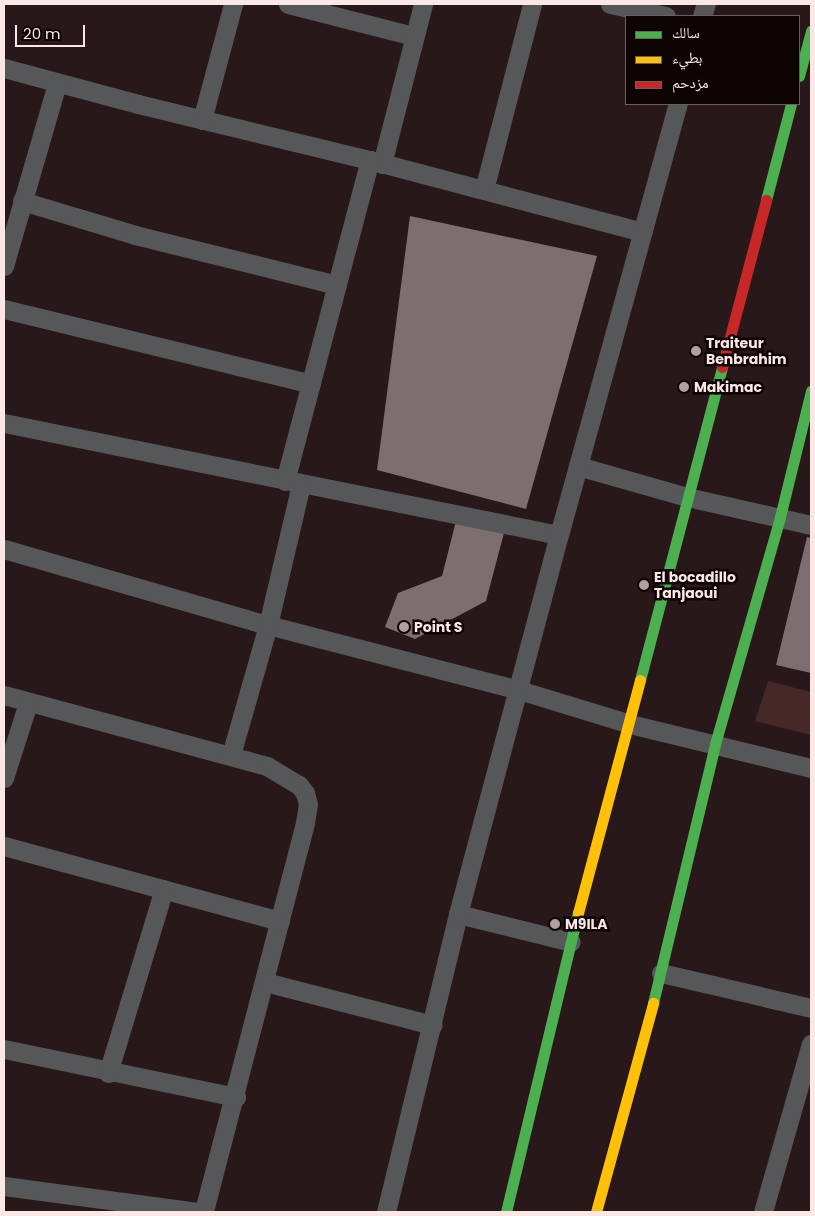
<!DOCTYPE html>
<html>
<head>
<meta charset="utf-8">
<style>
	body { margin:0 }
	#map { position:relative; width:815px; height:1216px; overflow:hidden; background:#281819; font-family:Poppins,"Noto Naskh Arabic",sans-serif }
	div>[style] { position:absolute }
	.green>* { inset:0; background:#462829 }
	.building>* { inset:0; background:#7d6e6f }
	.street>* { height:19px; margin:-9.5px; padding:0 9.5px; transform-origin:9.5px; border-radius:9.5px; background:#555759 }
	.fast>* { height:11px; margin:-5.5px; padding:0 5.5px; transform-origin:5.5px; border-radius:5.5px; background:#4caf50 }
	.slow>* { height:11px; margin:-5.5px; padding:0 5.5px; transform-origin:5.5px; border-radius:5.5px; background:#ffc107 }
	.jam>* { height:11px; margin:-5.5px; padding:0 5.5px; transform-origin:5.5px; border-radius:5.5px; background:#c62828 }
	.dots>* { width:14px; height:14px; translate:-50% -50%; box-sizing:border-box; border:2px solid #0e0404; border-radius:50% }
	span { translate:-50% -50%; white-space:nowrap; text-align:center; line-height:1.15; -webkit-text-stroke:5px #0e0404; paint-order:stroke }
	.poi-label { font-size:14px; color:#fce7e7; font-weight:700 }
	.left { translate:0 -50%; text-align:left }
	.frame { position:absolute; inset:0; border:5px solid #fce7e7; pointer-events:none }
	.legend { position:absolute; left:625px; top:15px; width:175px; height:90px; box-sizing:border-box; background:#0e0404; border:1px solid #6d5f5f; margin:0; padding:6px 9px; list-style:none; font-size:15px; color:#fce7e7 }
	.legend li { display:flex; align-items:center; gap:10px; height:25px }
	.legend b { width:25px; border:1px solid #6d5f5f }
	.scale { position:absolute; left:15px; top:25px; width:70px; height:22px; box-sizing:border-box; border:2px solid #fce7e7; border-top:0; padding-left:6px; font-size:15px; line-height:18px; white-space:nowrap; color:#fce7e7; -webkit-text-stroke:4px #0e0404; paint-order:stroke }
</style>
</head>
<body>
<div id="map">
	<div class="green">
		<div style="clip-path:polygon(768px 681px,811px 692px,811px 735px,755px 721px)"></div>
	</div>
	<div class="building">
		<div style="clip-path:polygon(410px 216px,597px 256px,526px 509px,377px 470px)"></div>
		<div style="clip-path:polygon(456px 521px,504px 533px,486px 601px,415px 639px,385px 627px,398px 593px,442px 576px)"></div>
		<div style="clip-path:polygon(807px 537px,811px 538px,811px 673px,776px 665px)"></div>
	</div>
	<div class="street">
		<div style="left:288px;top:4px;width:130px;rotate:14.3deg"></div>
		<div style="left:610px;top:4px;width:57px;rotate:12.1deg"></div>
		<div style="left:702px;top:16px;width:13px;rotate:-72deg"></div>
		<div style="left:4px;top:68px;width:139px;rotate:15deg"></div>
		<div style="left:138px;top:104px;width:239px;rotate:13.6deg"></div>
		<div style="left:370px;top:160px;width:282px;rotate:14.8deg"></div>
		<div style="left:202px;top:120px;width:120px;rotate:-75deg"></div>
		<div style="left:382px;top:164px;width:165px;rotate:-75.6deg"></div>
		<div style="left:484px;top:190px;width:192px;rotate:-75.5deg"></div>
		<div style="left:22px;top:201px;width:118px;rotate:16.7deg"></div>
		<div style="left:135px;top:235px;width:208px;rotate:13.9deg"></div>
		<div style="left:4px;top:266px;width:191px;rotate:-73.8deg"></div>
		<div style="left:4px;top:309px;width:316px;rotate:13.7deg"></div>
		<div style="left:4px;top:423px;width:566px;rotate:11.41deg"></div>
		<div style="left:578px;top:466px;width:113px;rotate:15.9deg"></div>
		<div style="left:687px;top:497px;width:127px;rotate:12.7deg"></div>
		<div style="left:285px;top:481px;width:332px;rotate:-75.2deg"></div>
		<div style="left:4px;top:549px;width:275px;rotate:16.1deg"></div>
		<div style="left:268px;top:625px;width:259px;rotate:14.5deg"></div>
		<div style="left:519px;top:690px;width:116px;rotate:17deg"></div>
		<div style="left:630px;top:724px;width:186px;rotate:13.7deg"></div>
		<div style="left:4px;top:695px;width:272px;rotate:15.1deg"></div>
		<div style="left:267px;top:766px;width:37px;rotate:31deg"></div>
		<div style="left:299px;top:785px;width:10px;rotate:53deg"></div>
		<div style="left:305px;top:793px;width:11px;rotate:75deg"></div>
		<div style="left:308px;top:804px;width:19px;rotate:99deg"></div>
		<div style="left:305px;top:823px;width:402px;rotate:104.6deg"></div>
		<div style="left:231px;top:755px;width:135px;rotate:-74.1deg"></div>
		<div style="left:268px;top:625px;width:145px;rotate:-76.8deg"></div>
		<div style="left:4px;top:778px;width:79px;rotate:-72.3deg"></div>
		<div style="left:4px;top:846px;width:286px;rotate:15.2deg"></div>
		<div style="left:458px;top:914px;width:116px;rotate:13.9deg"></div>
		<div style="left:661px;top:973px;width:154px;rotate:13.1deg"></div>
		<div style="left:265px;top:982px;width:173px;rotate:14.4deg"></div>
		<div style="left:4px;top:1049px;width:237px;rotate:11.7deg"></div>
		<div style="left:108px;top:1073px;width:192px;rotate:-73.1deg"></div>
		<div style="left:4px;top:1186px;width:197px;rotate:7.6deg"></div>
		<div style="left:386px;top:1212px;width:307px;rotate:-76.4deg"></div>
		<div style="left:458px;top:914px;width:392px;rotate:-75.1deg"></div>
		<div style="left:559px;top:535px;width:447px;rotate:-74.6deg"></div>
		<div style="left:763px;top:1212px;width:175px;rotate:-74.1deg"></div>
	</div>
	<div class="fast">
		<div style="left:799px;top:76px;width:47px;rotate:-75.1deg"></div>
		<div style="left:766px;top:200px;width:99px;rotate:-75.4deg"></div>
		<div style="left:640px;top:680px;width:324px;rotate:-75.3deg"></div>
		<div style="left:653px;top:1003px;width:266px;rotate:-76.5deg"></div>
		<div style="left:715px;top:744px;width:236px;rotate:-74deg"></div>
		<div style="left:780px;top:517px;width:130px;rotate:-76.2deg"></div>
		<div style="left:506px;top:1212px;width:308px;rotate:-76.5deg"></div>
	</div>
	<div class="slow">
		<div style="left:578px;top:913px;width:241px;rotate:-75.1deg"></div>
		<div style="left:596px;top:1212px;width:217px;rotate:-74.7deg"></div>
	</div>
	<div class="jam">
		<div style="left:722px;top:367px;width:173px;rotate:-75.2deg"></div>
	</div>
	<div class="dots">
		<div style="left:696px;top:351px;background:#b29f9f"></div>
		<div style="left:684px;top:387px;background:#b29f9f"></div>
		<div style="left:644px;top:585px;background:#b29f9f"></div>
		<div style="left:404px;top:627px;background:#b29f9f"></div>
		<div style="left:555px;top:924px;background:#b29f9f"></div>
	</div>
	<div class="poi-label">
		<span class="left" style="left:706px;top:351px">Traiteur<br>Benbrahim</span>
		<span class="left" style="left:694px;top:387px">Makimac</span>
		<span class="left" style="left:654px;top:585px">El bocadillo<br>Tanjaoui</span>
		<span class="left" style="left:414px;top:627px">Point S</span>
		<span class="left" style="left:565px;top:924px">M9ILA</span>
	</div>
	<div class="frame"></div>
	<ul class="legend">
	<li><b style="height:6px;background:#4caf50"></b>سالك</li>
	<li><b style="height:6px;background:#ffc107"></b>بطيء</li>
	<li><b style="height:6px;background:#c62828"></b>مزدحم</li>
	</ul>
	<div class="scale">20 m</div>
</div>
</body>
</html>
